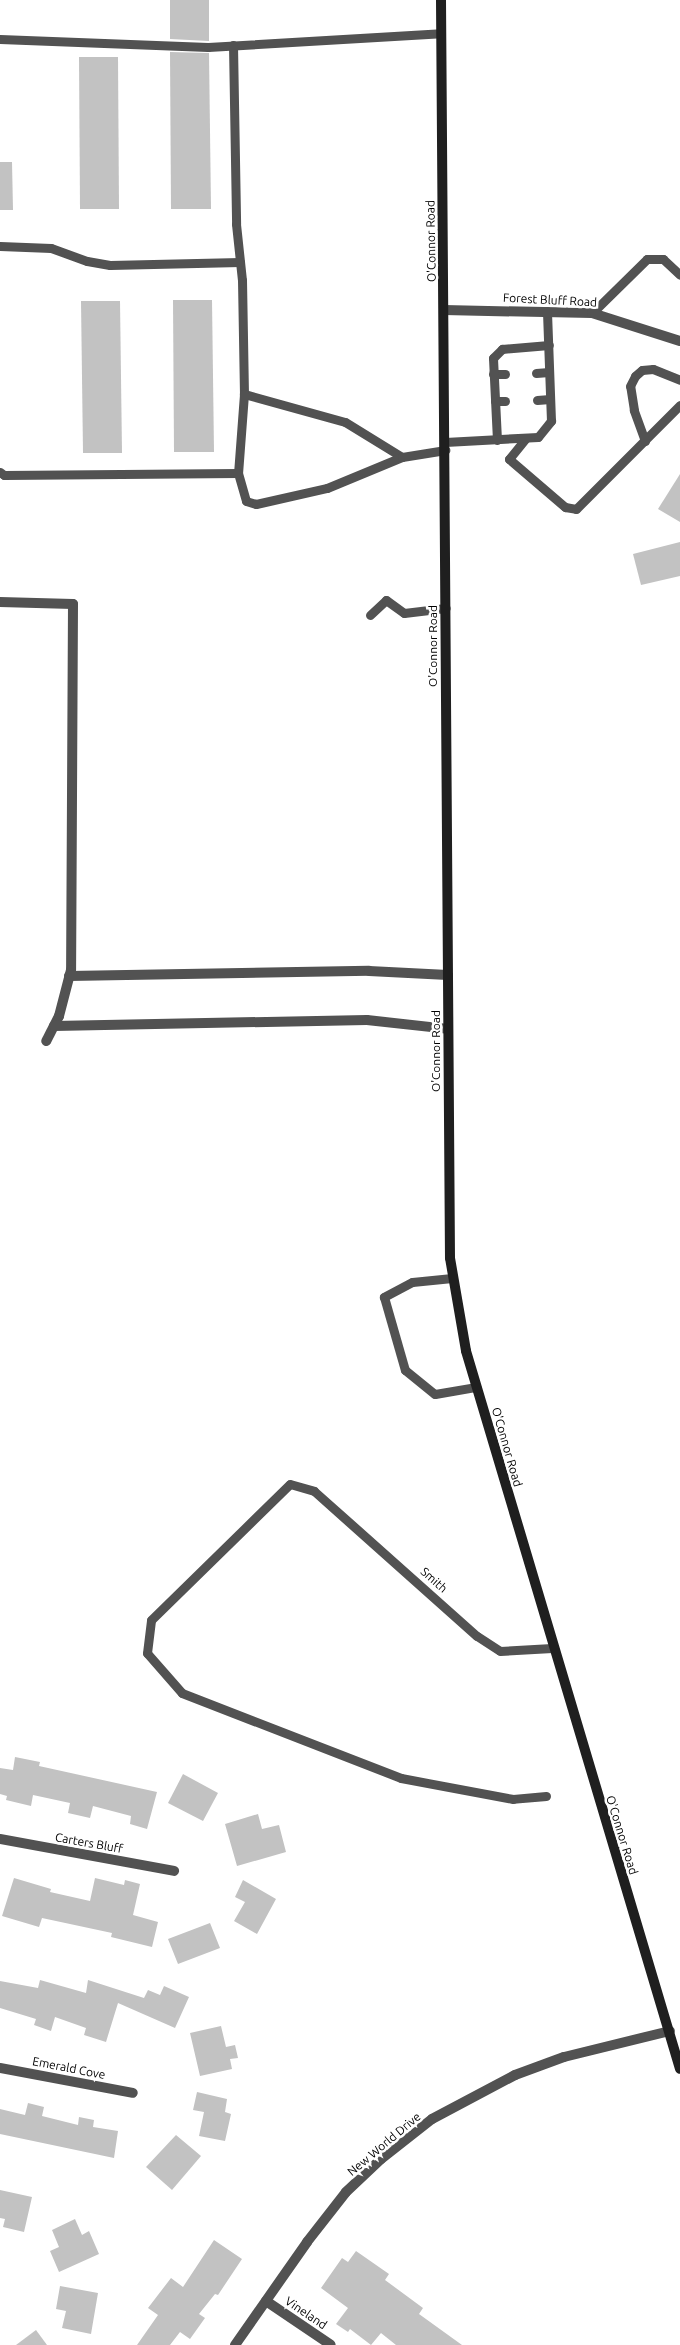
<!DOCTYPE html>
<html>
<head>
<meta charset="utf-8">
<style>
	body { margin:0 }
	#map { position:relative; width:680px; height:2345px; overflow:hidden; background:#fff; font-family:Ubuntu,sans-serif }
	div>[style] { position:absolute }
	.building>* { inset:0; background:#c2c2c2 }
	.service>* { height:9px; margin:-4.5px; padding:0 4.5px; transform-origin:4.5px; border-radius:4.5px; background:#525252 }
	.minor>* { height:10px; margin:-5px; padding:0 5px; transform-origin:5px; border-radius:5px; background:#525252 }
	.tertiary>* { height:10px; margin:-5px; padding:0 5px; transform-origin:5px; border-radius:5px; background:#525252 }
	.secondary>* { height:10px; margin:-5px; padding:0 5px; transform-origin:5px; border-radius:5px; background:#1f1f1f }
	span { translate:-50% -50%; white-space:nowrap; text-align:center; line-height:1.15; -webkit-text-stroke:5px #fff; paint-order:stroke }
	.street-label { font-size:12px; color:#000 }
</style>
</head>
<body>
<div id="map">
	<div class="building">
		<div style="clip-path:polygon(170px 0,209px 0,209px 41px,170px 39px)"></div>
		<div style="clip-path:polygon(170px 52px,209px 53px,211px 209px,171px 209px)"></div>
		<div style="clip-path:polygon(79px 57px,118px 57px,119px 209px,80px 209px)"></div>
		<div style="clip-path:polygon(0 162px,12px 162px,13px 210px,0 210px)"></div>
		<div style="clip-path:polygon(173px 300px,212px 300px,214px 452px,174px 452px)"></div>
		<div style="clip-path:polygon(81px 301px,120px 301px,122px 453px,83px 453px)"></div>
		<div style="clip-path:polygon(680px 474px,680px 522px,658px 509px)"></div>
		<div style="clip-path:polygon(680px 542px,680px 576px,641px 585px,633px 554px)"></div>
		<div style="clip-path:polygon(15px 1757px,40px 1762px,39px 1766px,157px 1792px,147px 1829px,130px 1824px,131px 1816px,93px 1806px,90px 1818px,68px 1813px,70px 1803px,33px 1795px,31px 1806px,6px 1800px,7px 1796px,0 1794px,0 1768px,13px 1770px)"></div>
		<div style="clip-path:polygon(183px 1774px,218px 1793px,203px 1821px,168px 1803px)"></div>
		<div style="clip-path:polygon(258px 1814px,262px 1829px,279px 1825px,286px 1852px,237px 1866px,225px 1824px)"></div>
		<div style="clip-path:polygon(14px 1878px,51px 1889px,50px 1892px,90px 1901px,95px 1878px,124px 1885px,125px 1880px,140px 1884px,133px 1915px,158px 1922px,152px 1947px,111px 1937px,112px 1933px,42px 1918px,39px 1927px,2px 1916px)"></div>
		<div style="clip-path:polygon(243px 1880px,276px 1899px,257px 1934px,234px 1921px,245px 1902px,235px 1897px)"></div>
		<div style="clip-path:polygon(210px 1923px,220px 1948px,178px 1964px,168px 1939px)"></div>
		<div style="clip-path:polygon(40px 1980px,86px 1993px,88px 1980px,144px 1998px,148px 1990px,160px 1995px,164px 1986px,189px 1997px,175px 2028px,118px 2003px,106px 2042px,84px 2035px,86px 2028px,55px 2017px,51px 2031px,34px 2025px,36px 2019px,0 2008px,0 1981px,38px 1988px)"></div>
		<div style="clip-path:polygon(221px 2026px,226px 2047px,235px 2045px,238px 2058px,230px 2059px,232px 2069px,200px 2076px,190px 2033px)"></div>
		<div style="clip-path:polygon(197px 2092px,227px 2099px,225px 2112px,231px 2114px,225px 2141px,199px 2136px,204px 2112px,193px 2110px)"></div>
		<div style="clip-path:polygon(28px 2103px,44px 2107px,42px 2116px,78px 2125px,79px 2117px,94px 2120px,93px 2127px,118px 2131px,114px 2158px,0 2134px,0 2109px,25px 2115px)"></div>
		<div style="clip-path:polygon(176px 2135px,201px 2156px,172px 2190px,146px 2167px)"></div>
		<div style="clip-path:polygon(0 2190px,32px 2197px,24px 2232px,3px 2227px,5px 2219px,0 2218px)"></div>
		<div style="clip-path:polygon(75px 2219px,82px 2235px,89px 2231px,99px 2254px,59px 2272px,50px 2251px,59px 2247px,52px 2230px)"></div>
		<div style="clip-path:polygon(214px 2240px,242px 2259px,218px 2295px,215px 2294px,199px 2314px,205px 2318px,190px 2339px,180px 2332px,170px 2345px,137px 2345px,158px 2315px,148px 2308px,171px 2278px,183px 2287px)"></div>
		<div style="clip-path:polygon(356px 2251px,389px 2274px,385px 2280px,423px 2308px,419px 2314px,462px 2345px,396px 2345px,381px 2333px,371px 2345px,350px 2329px,348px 2332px,336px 2324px,348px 2308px,321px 2288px,342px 2258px,348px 2262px)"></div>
		<div style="clip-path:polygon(60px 2286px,98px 2293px,91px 2334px,62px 2328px,66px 2311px,56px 2309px)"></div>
		<div style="clip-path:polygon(36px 2330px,47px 2345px,16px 2345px)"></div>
	</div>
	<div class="service">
		<div style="left:0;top:39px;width:208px;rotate:2.2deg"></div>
		<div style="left:208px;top:47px;width:233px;rotate:-3.4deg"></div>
		<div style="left:233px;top:45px;width:179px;rotate:89deg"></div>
		<div style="left:236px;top:224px;width:56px;rotate:83.9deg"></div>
		<div style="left:242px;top:280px;width:114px;rotate:89deg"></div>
		<div style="left:0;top:246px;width:51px;rotate:2.2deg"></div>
		<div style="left:51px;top:248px;width:38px;rotate:20deg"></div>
		<div style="left:87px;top:261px;width:23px;rotate:10deg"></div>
		<div style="left:110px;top:265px;width:130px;rotate:-1.3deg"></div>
		<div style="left:592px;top:313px;width:77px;rotate:-44.5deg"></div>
		<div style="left:647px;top:259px;width:16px"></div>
		<div style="left:663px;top:259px;width:23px;rotate:43deg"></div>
		<div style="left:536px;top:373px;width:13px;rotate:-4deg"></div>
		<div style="left:493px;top:374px;width:12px"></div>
		<div style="left:537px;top:400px;width:13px;rotate:-4deg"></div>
		<div style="left:495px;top:401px;width:10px"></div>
		<div style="left:526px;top:438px;width:27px;rotate:129deg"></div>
		<div style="left:509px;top:459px;width:74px;rotate:40.6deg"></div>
		<div style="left:565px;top:507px;width:11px;rotate:10deg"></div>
		<div style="left:576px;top:509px;width:147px;rotate:-45deg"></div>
		<div style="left:497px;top:440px;width:82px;rotate:-92.8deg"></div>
		<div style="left:493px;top:358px;width:13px;rotate:-45deg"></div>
		<div style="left:502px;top:349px;width:47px;rotate:-4.9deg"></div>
		<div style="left:645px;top:441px;width:33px;rotate:-110deg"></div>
		<div style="left:634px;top:410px;width:24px;rotate:-99deg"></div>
		<div style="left:630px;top:386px;width:11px;rotate:-63deg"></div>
		<div style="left:635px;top:376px;width:9px;rotate:-41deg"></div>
		<div style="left:642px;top:370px;width:11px;rotate:-5deg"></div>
		<div style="left:653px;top:369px;width:29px;rotate:22deg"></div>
		<div style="left:445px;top:442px;width:93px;rotate:-3.1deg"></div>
		<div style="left:538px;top:437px;width:21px;rotate:-51deg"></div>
		<div style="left:551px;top:421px;width:110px;rotate:-92.1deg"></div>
		<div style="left:402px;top:457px;width:67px;rotate:-148.4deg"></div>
		<div style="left:345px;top:422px;width:105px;rotate:-164.5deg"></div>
		<div style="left:244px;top:394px;width:79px;rotate:94.3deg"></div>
		<div style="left:238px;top:473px;width:29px;rotate:74deg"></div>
		<div style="left:246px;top:501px;width:10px;rotate:17deg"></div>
		<div style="left:256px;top:504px;width:73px;rotate:-12.7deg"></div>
		<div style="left:327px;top:488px;width:81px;rotate:-22.5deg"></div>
		<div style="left:402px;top:457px;width:44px;rotate:-9.2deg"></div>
		<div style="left:0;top:472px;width:5px;rotate:37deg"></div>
		<div style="left:4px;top:475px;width:234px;rotate:-0.5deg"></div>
		<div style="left:370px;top:615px;width:22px;rotate:-43deg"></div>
		<div style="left:386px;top:600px;width:22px;rotate:36deg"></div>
		<div style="left:404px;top:613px;width:42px;rotate:-6.8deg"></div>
		<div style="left:452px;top:1278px;width:40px;rotate:174.3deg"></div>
		<div style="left:412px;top:1282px;width:32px;rotate:152deg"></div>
		<div style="left:384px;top:1297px;width:76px;rotate:74deg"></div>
		<div style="left:405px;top:1370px;width:38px;rotate:39deg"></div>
		<div style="left:435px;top:1394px;width:42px;rotate:-9.7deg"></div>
		<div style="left:546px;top:1796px;width:33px;rotate:175deg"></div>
		<div style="left:513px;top:1799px;width:114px;rotate:-169.4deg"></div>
		<div style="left:401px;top:1778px;width:235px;rotate:-158.8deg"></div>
		<div style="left:182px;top:1693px;width:53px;rotate:-131.2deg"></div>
		<div style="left:147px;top:1653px;width:33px;rotate:-83deg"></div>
		<div style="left:151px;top:1620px;width:194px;rotate:-44.4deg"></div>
		<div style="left:290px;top:1484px;width:25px;rotate:16deg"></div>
		<div style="left:314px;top:1491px;width:218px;rotate:41.7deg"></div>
		<div style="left:477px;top:1636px;width:27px;rotate:33deg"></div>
		<div style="left:500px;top:1651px;width:52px;rotate:-3.3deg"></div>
	</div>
	<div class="minor">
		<div style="left:0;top:602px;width:73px;rotate:1.6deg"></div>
		<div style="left:73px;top:604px;width:366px;rotate:90.3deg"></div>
		<div style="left:71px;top:970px;width:48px;rotate:104.6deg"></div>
		<div style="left:59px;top:1016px;width:28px;rotate:117deg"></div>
		<div style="left:69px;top:976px;width:300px;rotate:-1deg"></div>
		<div style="left:369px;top:971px;width:79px;rotate:2.9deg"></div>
		<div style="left:54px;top:1026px;width:313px;rotate:-1.1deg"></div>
		<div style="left:367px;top:1020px;width:81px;rotate:6.3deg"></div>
		<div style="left:0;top:1839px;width:177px;rotate:10.4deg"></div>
		<div style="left:0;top:2068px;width:135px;rotate:10.6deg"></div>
		<div style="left:266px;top:2301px;width:78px;rotate:34.1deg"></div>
	</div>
	<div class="tertiary">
		<div style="left:444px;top:310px;width:148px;rotate:1.2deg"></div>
		<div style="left:592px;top:313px;width:92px;rotate:17.7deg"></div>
		<div style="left:235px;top:2345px;width:126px;rotate:-55deg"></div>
		<div style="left:307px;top:2242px;width:63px;rotate:-52deg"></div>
		<div style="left:346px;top:2192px;width:48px;rotate:-43.3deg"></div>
		<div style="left:381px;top:2159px;width:65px;rotate:-38.1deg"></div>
		<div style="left:432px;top:2119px;width:94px;rotate:-27.9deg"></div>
		<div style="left:515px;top:2075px;width:52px;rotate:-20.2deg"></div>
		<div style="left:564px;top:2057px;width:109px;rotate:-13.8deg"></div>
	</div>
	<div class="secondary">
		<div style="left:441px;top:0;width:1258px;rotate:89.59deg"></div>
		<div style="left:450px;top:1258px;width:94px;rotate:80.2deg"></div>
		<div style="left:466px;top:1351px;width:749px;rotate:73.4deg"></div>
	</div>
	<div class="street-label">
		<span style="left:431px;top:241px;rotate:-91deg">O'Connor Road</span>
		<span style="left:550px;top:300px;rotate:3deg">Forest Bluff Road</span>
		<span style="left:433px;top:646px;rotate:-90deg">O'Connor Road</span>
		<span style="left:436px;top:1051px;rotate:-90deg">O'Connor Road</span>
		<span style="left:507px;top:1447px;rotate:74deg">O'Connor Road</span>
		<span style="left:434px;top:1580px;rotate:42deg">Smith</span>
		<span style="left:622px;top:1835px;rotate:73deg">O'Connor Road</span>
		<span style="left:89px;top:1843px;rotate:10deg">Carters Bluff</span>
		<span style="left:69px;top:2068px;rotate:11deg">Emerald Cove</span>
		<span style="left:384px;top:2144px;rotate:-40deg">New World Drive</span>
		<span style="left:306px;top:2313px;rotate:34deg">Vineland</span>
	</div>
</div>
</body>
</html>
